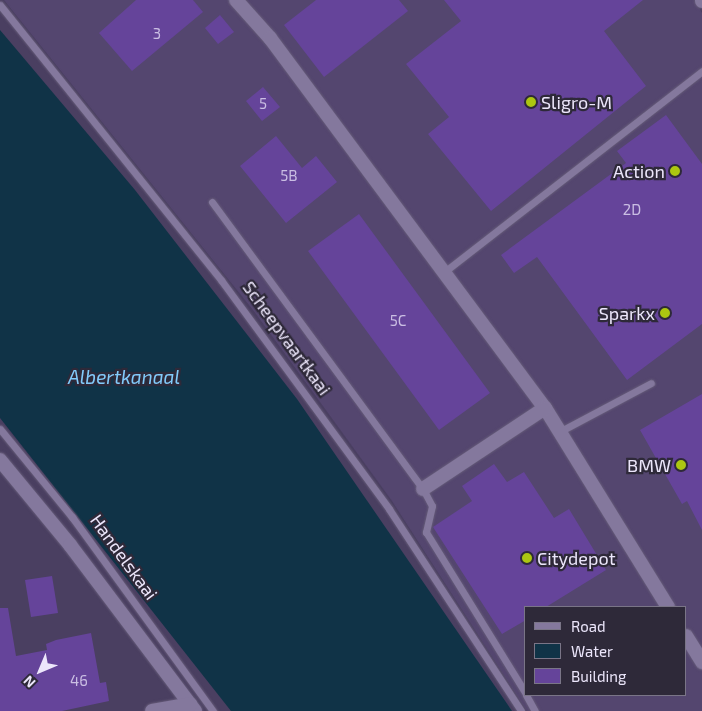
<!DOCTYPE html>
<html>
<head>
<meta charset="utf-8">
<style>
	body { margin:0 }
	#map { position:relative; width:702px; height:711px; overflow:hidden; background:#4a3f61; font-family:"Exo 2",sans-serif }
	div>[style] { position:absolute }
	.built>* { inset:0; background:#54466f }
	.water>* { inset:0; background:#103347 }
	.building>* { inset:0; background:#65449a }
	.roads { filter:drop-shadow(0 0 1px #655b78) drop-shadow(0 0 1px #655b78) }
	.service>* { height:7px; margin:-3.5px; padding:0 3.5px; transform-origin:3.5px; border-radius:3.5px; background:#84789d }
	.minor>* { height:14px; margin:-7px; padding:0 7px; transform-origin:7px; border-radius:7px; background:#84789d }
	.dots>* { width:14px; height:14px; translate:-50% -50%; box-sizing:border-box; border:2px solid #2e2939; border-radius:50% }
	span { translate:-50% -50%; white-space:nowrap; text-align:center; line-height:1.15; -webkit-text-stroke:4.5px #2e2939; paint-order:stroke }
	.number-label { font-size:15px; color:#cabee3 }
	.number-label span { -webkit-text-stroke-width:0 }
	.poi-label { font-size:18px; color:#ece6fb }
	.left { translate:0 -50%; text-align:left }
	.right { translate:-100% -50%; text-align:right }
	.street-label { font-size:18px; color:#ece6fb }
	.water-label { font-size:19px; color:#82cbfb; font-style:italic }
	.legend { position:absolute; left:524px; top:606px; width:162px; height:90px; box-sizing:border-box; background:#2e2939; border:1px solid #7a7587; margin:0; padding:6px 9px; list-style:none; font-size:15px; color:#ece6fb }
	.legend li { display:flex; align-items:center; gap:10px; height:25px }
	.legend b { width:25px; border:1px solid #7a7587 }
	.north { position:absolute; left:15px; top:646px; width:50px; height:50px; -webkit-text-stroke:4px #2e2939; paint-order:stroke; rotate:225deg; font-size:14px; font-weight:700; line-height:20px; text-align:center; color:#ece6fb }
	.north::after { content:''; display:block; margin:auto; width:18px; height:22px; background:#ece6fb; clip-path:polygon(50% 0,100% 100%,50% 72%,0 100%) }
</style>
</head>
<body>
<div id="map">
	<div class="built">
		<div style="clip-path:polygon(evenodd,4px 0,695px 0,702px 13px,702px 711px,527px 711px,392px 501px,253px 310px,4px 0,526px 607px,686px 607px,686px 695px,526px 695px,526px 607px)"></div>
	</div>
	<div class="water">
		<div style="clip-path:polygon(0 30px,135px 190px,297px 399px,512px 711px,231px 711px,0 418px)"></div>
	</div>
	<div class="building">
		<div style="clip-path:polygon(136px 0,193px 0,203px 12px,132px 71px,99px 33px)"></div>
		<div style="clip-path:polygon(316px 0,399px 0,408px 11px,324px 77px,284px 25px)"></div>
		<div style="clip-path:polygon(444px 0,643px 0,604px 31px,646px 86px,491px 211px,428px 134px,449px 117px,406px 64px,461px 21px)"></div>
		<div style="clip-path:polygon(220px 15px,234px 32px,218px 44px,205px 28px)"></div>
		<div style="clip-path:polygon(263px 87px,280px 107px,262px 121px,246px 101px)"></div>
		<div style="clip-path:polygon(666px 115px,702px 164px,702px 324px,627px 380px,537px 257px,514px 273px,501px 255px,626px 163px,617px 151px)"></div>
		<div style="clip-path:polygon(276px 136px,302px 168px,316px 156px,337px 182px,286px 223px,240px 166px)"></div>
		<div style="clip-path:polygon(359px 214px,490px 393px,439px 430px,308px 251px)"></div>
		<div style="clip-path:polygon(702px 394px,702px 530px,687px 501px,682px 504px,640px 430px)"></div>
		<div style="clip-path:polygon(494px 464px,507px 482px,524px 472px,554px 518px,569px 509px,606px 570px,546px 607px,526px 607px,526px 620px,502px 634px,433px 527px,472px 501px,462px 486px)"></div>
		<div style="clip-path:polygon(52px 576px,58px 613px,31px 617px,25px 580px)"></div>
		<div style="clip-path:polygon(0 608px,8px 608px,16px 656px,47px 650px,46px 644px,56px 640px,91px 633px,100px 683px,106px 682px,109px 701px,62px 711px,0 711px)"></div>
	</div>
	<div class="roads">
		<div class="service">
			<div style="left:0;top:5px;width:353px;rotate:51.2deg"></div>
			<div style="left:221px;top:280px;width:284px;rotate:53.7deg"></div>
			<div style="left:389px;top:509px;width:241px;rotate:56.8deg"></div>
			<div style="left:212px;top:202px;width:356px;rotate:53.7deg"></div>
			<div style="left:423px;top:489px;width:19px;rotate:62deg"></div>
			<div style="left:432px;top:506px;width:27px;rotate:103deg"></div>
			<div style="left:426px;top:532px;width:190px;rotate:58.3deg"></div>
			<div style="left:444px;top:272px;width:327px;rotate:-37.9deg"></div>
			<div style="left:0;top:429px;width:114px;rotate:50.7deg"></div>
			<div style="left:72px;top:517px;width:240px;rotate:54deg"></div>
			<div style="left:559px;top:432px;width:104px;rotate:-28deg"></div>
			<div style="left:526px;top:695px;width:18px;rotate:61deg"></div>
		</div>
		<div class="minor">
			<div style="left:236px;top:0;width:51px;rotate:48.2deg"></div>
			<div style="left:270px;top:38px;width:461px;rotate:53.4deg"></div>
			<div style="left:545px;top:408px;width:234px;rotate:58.3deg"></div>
			<div style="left:702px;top:0;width:1px;rotate:90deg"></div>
			<div style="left:0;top:460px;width:110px;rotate:50.5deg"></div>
			<div style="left:70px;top:545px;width:208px;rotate:53deg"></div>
			<div style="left:423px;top:489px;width:146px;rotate:-33.6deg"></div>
			<div style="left:686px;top:636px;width:31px;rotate:58deg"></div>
			<div style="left:152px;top:711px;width:39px;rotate:-10deg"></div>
		</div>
	</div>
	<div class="dots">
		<div style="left:531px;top:102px;background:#acc611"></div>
		<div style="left:675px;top:171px;background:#acc611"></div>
		<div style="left:665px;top:313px;background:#acc611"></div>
		<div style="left:681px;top:465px;background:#acc611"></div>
		<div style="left:527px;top:558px;background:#acc611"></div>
	</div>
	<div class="number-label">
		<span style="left:157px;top:34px">3</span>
		<span style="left:263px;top:104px">5</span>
		<span style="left:289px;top:176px">5B</span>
		<span style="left:632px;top:210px">2D</span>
		<span style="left:398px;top:321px">5C</span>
		<span style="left:79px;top:681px">46</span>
	</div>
	<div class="poi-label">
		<span class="left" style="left:541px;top:102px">Sligro-M</span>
		<span class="right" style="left:665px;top:171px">Action</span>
		<span class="right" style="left:655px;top:313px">Sparkx</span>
		<span class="right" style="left:671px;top:465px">BMW</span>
		<span class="left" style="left:537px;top:558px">Citydepot</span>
	</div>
	<div class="street-label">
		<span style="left:287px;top:338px;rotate:54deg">Scheepvaartkaai</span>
		<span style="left:124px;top:557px;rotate:54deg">Handelskaai</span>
	</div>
	<div class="water-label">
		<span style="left:124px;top:377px">Albertkanaal</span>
	</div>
	<ul class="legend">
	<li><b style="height:6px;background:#84789d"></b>Road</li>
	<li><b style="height:14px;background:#103347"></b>Water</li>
	<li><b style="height:14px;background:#65449a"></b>Building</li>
	</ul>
	<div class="north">N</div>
</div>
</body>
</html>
